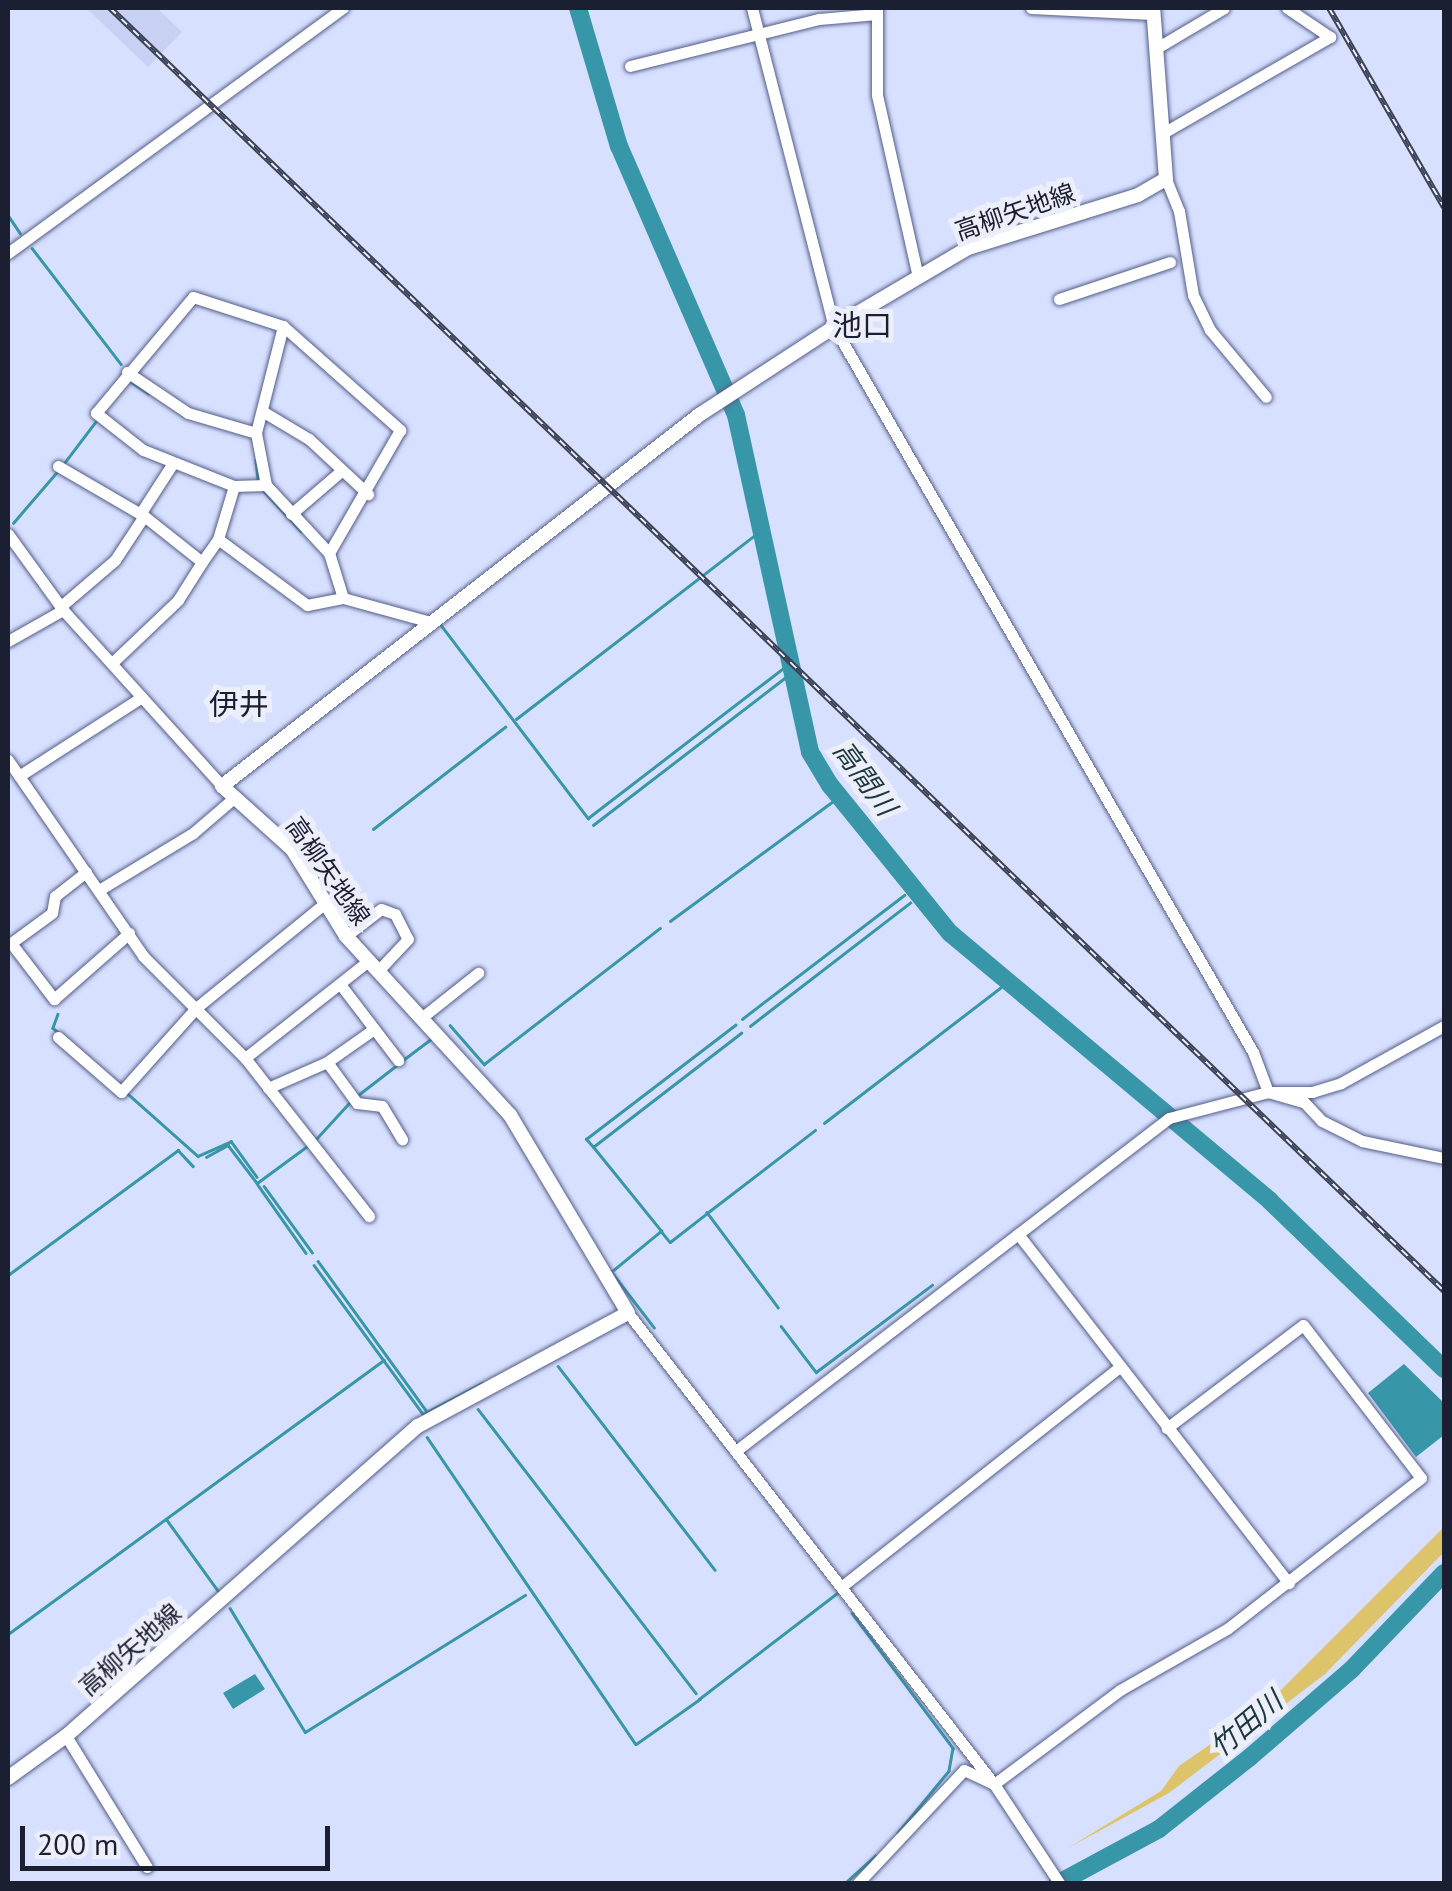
<!DOCTYPE html>
<html>
<head>
<meta charset="utf-8">
<style>
	body { margin:0 }
	#map { position:relative; width:1452px; height:1891px; overflow:hidden; background:#d8e0ff; font-family:"PT Sans","Noto Sans JP",sans-serif }
	div>[style] { position:absolute }
	.built>* { inset:0; background:#c8d1f3 }
	.green>* { inset:0; background:#ddc36a }
	.water>* { inset:0; background:#3896a9 }
	.stream>* { height:2.5px; margin:-1.25px; padding:0 1.25px; transform-origin:1.25px; border-radius:1.25px; background:#3896a9 }
	.river>* { height:18px; margin:-9px; padding:0 9px; transform-origin:9px; border-radius:9px; background:#3896a9 }
	.roads { filter:drop-shadow(0 0 2px #535d89) drop-shadow(0 0 2px #535d89) }
	.minor>* { height:11px; margin:-5.5px; padding:0 5.5px; transform-origin:5.5px; border-radius:5.5px; background:#fff }
	.major>* { height:14px; margin:-7px; padding:0 7px; transform-origin:7px; border-radius:7px; background:#fff }
	.rail>* { height:6px; margin-top:-3px; transform-origin:0; background:repeating-linear-gradient(90deg,#eceef9 0 8px,#3c4156 0 16px); box-sizing:border-box; border-block:2px solid #3c4156 }
	span { translate:-50% -50%; white-space:nowrap; text-align:center; line-height:1.15; -webkit-text-stroke:10px #eceef9; paint-order:stroke }
	.street-label { font-size:25px; color:#1b1f32 }
	.water-label { font-size:28px; color:#1b383e; font-style:italic }
	.quarter-label { font-size:30px; color:#1b1f32 }
	.frame { position:absolute; inset:0; border:10px solid #1b1f32; pointer-events:none }
	.scale { position:absolute; left:20px; top:1826px; width:310px; height:45px; box-sizing:border-box; border:5px solid #1b1f32; border-top:0; padding-left:12px; font-size:30px; line-height:35px; white-space:nowrap; color:#1b1f32; -webkit-text-stroke:8px #eceef9; paint-order:stroke }
</style>
</head>
<body>
<div id="map">
	<div class="built">
		<div style="clip-path:polygon(86px 8px,157px 8px,182px 32px,148px 67px)"></div>
	</div>
	<div class="green">
		<div style="clip-path:polygon(1444px 1527px,1444px 1552px,1325px 1674px,1169px 1793px,1068px 1848px,1161px 1791px,1179px 1766px,1264px 1707px)"></div>
	</div>
	<div class="water">
		<div style="clip-path:polygon(1404px 1364px,1444px 1403px,1444px 1435px,1416px 1457px,1368px 1393px)"></div>
		<div style="clip-path:polygon(255px 1674px,265px 1689px,233px 1709px,223px 1693px)"></div>
	</div>
	<div class="stream">
		<div style="left:8px;top:215px;width:22px;rotate:56deg"></div>
		<div style="left:32px;top:248px;width:146px;rotate:52.5deg"></div>
		<div style="left:130px;top:381px;width:22px;rotate:34deg"></div>
		<div style="left:256px;top:460px;width:19px;rotate:84deg"></div>
		<div style="left:65px;top:462px;width:51px;rotate:-52.9deg"></div>
		<div style="left:263px;top:490px;width:56px;rotate:47.2deg"></div>
		<div style="left:13px;top:523px;width:66px;rotate:-49.3deg"></div>
		<div style="left:441px;top:625px;width:243px;rotate:52.7deg"></div>
		<div style="left:588px;top:818px;width:248px;rotate:-37.5deg"></div>
		<div style="left:516px;top:719px;width:300px;rotate:-37.6deg"></div>
		<div style="left:593px;top:825px;width:245px;rotate:-37.5deg"></div>
		<div style="left:373px;top:829px;width:167px;rotate:-37.7deg"></div>
		<div style="left:670px;top:921px;width:210px;rotate:-36.3deg"></div>
		<div style="left:58px;top:1014px;width:15px;rotate:110deg"></div>
		<div style="left:53px;top:1028px;width:9px;rotate:41deg"></div>
		<div style="left:742px;top:1019px;width:204px;rotate:-37.4deg"></div>
		<div style="left:450px;top:1025px;width:52px;rotate:48.9deg"></div>
		<div style="left:484px;top:1064px;width:222px;rotate:-37.7deg"></div>
		<div style="left:750px;top:1026px;width:202px;rotate:-37.6deg"></div>
		<div style="left:403px;top:1060px;width:34px;rotate:-37deg"></div>
		<div style="left:127px;top:1093px;width:95px;rotate:41.6deg"></div>
		<div style="left:198px;top:1156px;width:36px;rotate:-24deg"></div>
		<div style="left:231px;top:1141px;width:44px;rotate:54.2deg"></div>
		<div style="left:358px;top:1095px;width:49px;rotate:-37.6deg"></div>
		<div style="left:824px;top:1123px;width:222px;rotate:-37.5deg"></div>
		<div style="left:316px;top:1139px;width:49px;rotate:-47.5deg"></div>
		<div style="left:592px;top:1146px;width:9px;rotate:-131deg"></div>
		<div style="left:586px;top:1139px;width:188px;rotate:-37.4deg"></div>
		<div style="left:206px;top:1157px;width:25px;rotate:-29deg"></div>
		<div style="left:228px;top:1145px;width:48px;rotate:52.7deg"></div>
		<div style="left:257px;top:1183px;width:61px;rotate:-36.3deg"></div>
		<div style="left:258px;top:1185px;width:83px;rotate:54.8deg"></div>
		<div style="left:264px;top:1186px;width:82px;rotate:54deg"></div>
		<div style="left:661px;top:1231px;width:108px;rotate:-129deg"></div>
		<div style="left:593px;top:1147px;width:187px;rotate:-37.6deg"></div>
		<div style="left:318px;top:1261px;width:184px;rotate:54.1deg"></div>
		<div style="left:314px;top:1265px;width:185px;rotate:53.8deg"></div>
		<div style="left:423px;top:1414px;width:67px;rotate:-27.7deg"></div>
		<div style="left:8px;top:1275px;width:211px;rotate:-36.3deg"></div>
		<div style="left:178px;top:1150px;width:22px;rotate:47deg"></div>
		<div style="left:778px;top:1308px;width:119px;rotate:-126.8deg"></div>
		<div style="left:707px;top:1213px;width:136px;rotate:-37.5deg"></div>
		<div style="left:781px;top:1326px;width:58px;rotate:52.7deg"></div>
		<div style="left:816px;top:1372px;width:145px;rotate:-36.9deg"></div>
		<div style="left:654px;top:1328px;width:71px;rotate:-127.5deg"></div>
		<div style="left:611px;top:1272px;width:65px;rotate:-39.4deg"></div>
		<div style="left:661px;top:1231px;width:14px;rotate:51deg"></div>
		<div style="left:670px;top:1242px;width:46px;rotate:-37.9deg"></div>
		<div style="left:558px;top:1366px;width:257px;rotate:52.4deg"></div>
		<div style="left:478px;top:1409px;width:358px;rotate:52.5deg"></div>
		<div style="left:427px;top:1437px;width:371px;rotate:55.8deg"></div>
		<div style="left:636px;top:1744px;width:78px;rotate:-35.1deg"></div>
		<div style="left:167px;top:1520px;width:89px;rotate:54.2deg"></div>
		<div style="left:230px;top:1608px;width:145px;rotate:58.8deg"></div>
		<div style="left:305px;top:1732px;width:259px;rotate:-31.9deg"></div>
		<div style="left:852px;top:1613px;width:169px;rotate:53.2deg"></div>
		<div style="left:953px;top:1748px;width:23px;rotate:100deg"></div>
		<div style="left:949px;top:1771px;width:80px;rotate:129.4deg"></div>
		<div style="left:8px;top:1634px;width:465px;rotate:-36.1deg"></div>
		<div style="left:699px;top:1699px;width:174px;rotate:-37.5deg"></div>
		<div style="left:844px;top:1884px;width:42px;rotate:-42.1deg"></div>
	</div>
	<div class="river">
		<div style="left:578px;top:8px;width:144px;rotate:73.5deg"></div>
		<div style="left:619px;top:146px;width:293px;rotate:66.5deg"></div>
		<div style="left:736px;top:415px;width:345px;rotate:77.6deg"></div>
		<div style="left:810px;top:752px;width:39px;rotate:59deg"></div>
		<div style="left:830px;top:785px;width:191px;rotate:51deg"></div>
		<div style="left:950px;top:933px;width:417px;rotate:39.9deg"></div>
		<div style="left:1270px;top:1201px;width:242px;rotate:44deg"></div>
		<div style="left:1057px;top:1884px;width:116px;rotate:-28.3deg"></div>
		<div style="left:1159px;top:1829px;width:115px;rotate:-38.3deg"></div>
		<div style="left:1249px;top:1758px;width:136px;rotate:-40.8deg"></div>
		<div style="left:1352px;top:1669px;width:133px;rotate:-46.2deg"></div>
	</div>
	<div class="roads">
		<div class="minor">
			<div style="left:752px;top:8px;width:329px;rotate:75.6deg"></div>
			<div style="left:834px;top:327px;width:837px;rotate:59.98deg"></div>
			<div style="left:1253px;top:1052px;width:43px;rotate:69.4deg"></div>
			<div style="left:1268px;top:1092px;width:37px;rotate:16deg"></div>
			<div style="left:1304px;top:1102px;width:26px;rotate:47deg"></div>
			<div style="left:1322px;top:1121px;width:45px;rotate:26.6deg"></div>
			<div style="left:1362px;top:1141px;width:84px;rotate:11.7deg"></div>
			<div style="left:877px;top:8px;width:87px;rotate:90deg"></div>
			<div style="left:877px;top:95px;width:187px;rotate:77.3deg"></div>
			<div style="left:1031px;top:8px;width:121px;rotate:2.8deg"></div>
			<div style="left:1287px;top:8px;width:52px;rotate:34deg"></div>
			<div style="left:1155px;top:49px;width:80px;rotate:-30.7deg"></div>
			<div style="left:630px;top:66px;width:195px;rotate:-14deg"></div>
			<div style="left:819px;top:19px;width:58px;rotate:-4.9deg"></div>
			<div style="left:1163px;top:133px;width:193px;rotate:-29.9deg"></div>
			<div style="left:1166px;top:179px;width:35px;rotate:68deg"></div>
			<div style="left:1179px;top:211px;width:85px;rotate:80.5deg"></div>
			<div style="left:1193px;top:295px;width:39px;rotate:64deg"></div>
			<div style="left:1210px;top:330px;width:87px;rotate:50.1deg"></div>
			<div style="left:8px;top:253px;width:415px;rotate:-36.2deg"></div>
			<div style="left:1059px;top:299px;width:117px;rotate:-18.4deg"></div>
			<div style="left:283px;top:326px;width:110px;rotate:104.2deg"></div>
			<div style="left:256px;top:433px;width:53px;rotate:79.1deg"></div>
			<div style="left:266px;top:485px;width:93px;rotate:47.2deg"></div>
			<div style="left:329px;top:553px;width:47px;rotate:72.7deg"></div>
			<div style="left:343px;top:598px;width:91px;rotate:15.3deg"></div>
			<div style="left:127px;top:372px;width:73px;rotate:33.9deg"></div>
			<div style="left:188px;top:413px;width:71px;rotate:16.4deg"></div>
			<div style="left:262px;top:411px;width:55px;rotate:30.8deg"></div>
			<div style="left:309px;top:439px;width:81px;rotate:43deg"></div>
			<div style="left:58px;top:466px;width:99px;rotate:30.2deg"></div>
			<div style="left:144px;top:516px;width:74px;rotate:38.4deg"></div>
			<div style="left:202px;top:562px;width:28px;rotate:-55deg"></div>
			<div style="left:218px;top:539px;width:55px;rotate:-73.2deg"></div>
			<div style="left:266px;top:485px;width:32px;rotate:178deg"></div>
			<div style="left:234px;top:486px;width:98px;rotate:-158.4deg"></div>
			<div style="left:143px;top:450px;width:60px;rotate:-141.8deg"></div>
			<div style="left:96px;top:413px;width:151px;rotate:-50.1deg"></div>
			<div style="left:193px;top:297px;width:95px;rotate:17.9deg"></div>
			<div style="left:283px;top:326px;width:157px;rotate:41.6deg"></div>
			<div style="left:400px;top:430px;width:142px;rotate:120deg"></div>
			<div style="left:140px;top:514px;width:61px;rotate:-57.1deg"></div>
			<div style="left:291px;top:514px;width:66px;rotate:-40.7deg"></div>
			<div style="left:8px;top:534px;width:94px;rotate:54.1deg"></div>
			<div style="left:63px;top:610px;width:237px;rotate:47.9deg"></div>
			<div style="left:218px;top:539px;width:111px;rotate:36.6deg"></div>
			<div style="left:307px;top:605px;width:37px;rotate:-11deg"></div>
			<div style="left:60px;top:607px;width:72px;rotate:-40.5deg"></div>
			<div style="left:115px;top:560px;width:53px;rotate:-56.6deg"></div>
			<div style="left:8px;top:641px;width:63px;rotate:-29.4deg"></div>
			<div style="left:113px;top:662px;width:90px;rotate:-43.6deg"></div>
			<div style="left:178px;top:600px;width:45px;rotate:-57.7deg"></div>
			<div style="left:8px;top:760px;width:238px;rotate:55.4deg"></div>
			<div style="left:143px;top:956px;width:144px;rotate:45deg"></div>
			<div style="left:245px;top:1058px;width:201px;rotate:51.9deg"></div>
			<div style="left:19px;top:776px;width:143px;rotate:-32.7deg"></div>
			<div style="left:86px;top:872px;width:39px;rotate:142deg"></div>
			<div style="left:55px;top:896px;width:17px;rotate:100deg"></div>
			<div style="left:52px;top:913px;width:51px;rotate:143.8deg"></div>
			<div style="left:11px;top:943px;width:71px;rotate:52.5deg"></div>
			<div style="left:54px;top:999px;width:100px;rotate:-41.3deg"></div>
			<div style="left:99px;top:890px;width:110px;rotate:-31.2deg"></div>
			<div style="left:193px;top:833px;width:55px;rotate:-40.6deg"></div>
			<div style="left:346px;top:936px;width:44px;rotate:-37.6deg"></div>
			<div style="left:381px;top:909px;width:15px;rotate:20deg"></div>
			<div style="left:395px;top:914px;width:28px;rotate:63deg"></div>
			<div style="left:408px;top:939px;width:44px;rotate:133.2deg"></div>
			<div style="left:343px;top:988px;width:91px;rotate:52.6deg"></div>
			<div style="left:425px;top:1015px;width:68px;rotate:-38.4deg"></div>
			<div style="left:58px;top:1037px;width:84px;rotate:41.1deg"></div>
			<div style="left:121px;top:1092px;width:113px;rotate:-48.2deg"></div>
			<div style="left:196px;top:1008px;width:166px;rotate:-39.1deg"></div>
			<div style="left:245px;top:1058px;width:155px;rotate:-38.2deg"></div>
			<div style="left:327px;top:1062px;width:51px;rotate:53.8deg"></div>
			<div style="left:357px;top:1103px;width:25px;rotate:7deg"></div>
			<div style="left:382px;top:1106px;width:39px;rotate:59deg"></div>
			<div style="left:268px;top:1088px;width:64px;rotate:-23.8deg"></div>
			<div style="left:327px;top:1062px;width:57px;rotate:-35.1deg"></div>
			<div style="left:1018px;top:1234px;width:442px;rotate:52.2deg"></div>
			<div style="left:628px;top:1313px;width:596px;rotate:52.15deg"></div>
			<div style="left:994px;top:1784px;width:120px;rotate:56.6deg"></div>
			<div style="left:737px;top:1450px;width:545px;rotate:-37.54deg"></div>
			<div style="left:1169px;top:1118px;width:102px;rotate:-14.7deg"></div>
			<div style="left:1268px;top:1092px;width:44px"></div>
			<div style="left:1312px;top:1092px;width:30px;rotate:-17deg"></div>
			<div style="left:1341px;top:1083px;width:118px;rotate:-29deg"></div>
			<div style="left:841px;top:1587px;width:355px;rotate:-38.3deg"></div>
			<div style="left:66px;top:1736px;width:154px;rotate:58.3deg"></div>
			<div style="left:857px;top:1884px;width:156px;rotate:-46.8deg"></div>
			<div style="left:964px;top:1770px;width:33px;rotate:25deg"></div>
			<div style="left:994px;top:1784px;width:157px;rotate:-36.7deg"></div>
			<div style="left:1120px;top:1690px;width:123px;rotate:-29.7deg"></div>
			<div style="left:1227px;top:1629px;width:246px;rotate:-37.9deg"></div>
			<div style="left:1421px;top:1478px;width:193px;rotate:-127.6deg"></div>
			<div style="left:1303px;top:1325px;width:171px;rotate:142.9deg"></div>
		</div>
		<div class="major">
			<div style="left:8px;top:1778px;width:72px;rotate:-35.9deg"></div>
			<div style="left:66px;top:1736px;width:469px;rotate:-41.4deg"></div>
			<div style="left:418px;top:1426px;width:238px;rotate:-28.3deg"></div>
			<div style="left:628px;top:1313px;width:230px;rotate:-120.8deg"></div>
			<div style="left:510px;top:1115px;width:243px;rotate:-132.5deg"></div>
			<div style="left:346px;top:936px;width:102px;rotate:-121.8deg"></div>
			<div style="left:292px;top:849px;width:94px;rotate:-138deg"></div>
			<div style="left:222px;top:786px;width:604px;rotate:-37.87deg"></div>
			<div style="left:699px;top:415px;width:161px;rotate:-33.1deg"></div>
			<div style="left:834px;top:327px;width:156px;rotate:-30.5deg"></div>
			<div style="left:968px;top:248px;width:178px;rotate:-17.3deg"></div>
			<div style="left:1138px;top:195px;width:32px;rotate:-30deg"></div>
			<div style="left:1166px;top:179px;width:171px;rotate:-94.3deg"></div>
		</div>
	</div>
	<div class="rail">
		<div style="left:110px;top:8px;width:1851px;rotate:43.88deg"></div>
		<div style="left:1329px;top:8px;width:230px;rotate:60deg"></div>
	</div>
	<div class="street-label">
		<span style="left:1015px;top:212px;rotate:-19deg">高柳矢地線</span>
		<span style="left:328px;top:871px;rotate:55deg">高柳矢地線</span>
		<span style="left:130px;top:1650px;rotate:-41deg">高柳矢地線</span>
	</div>
	<div class="water-label">
		<span style="left:865px;top:778px;rotate:54deg">高間川</span>
		<span style="left:1246px;top:1724px;rotate:-40deg">竹田川</span>
	</div>
	<div class="quarter-label">
		<span style="left:862px;top:325px">池口</span>
		<span style="left:239px;top:704px">伊井</span>
	</div>
	<div class="frame"></div>
	<div class="scale">200 m</div>
</div>
</body>
</html>
